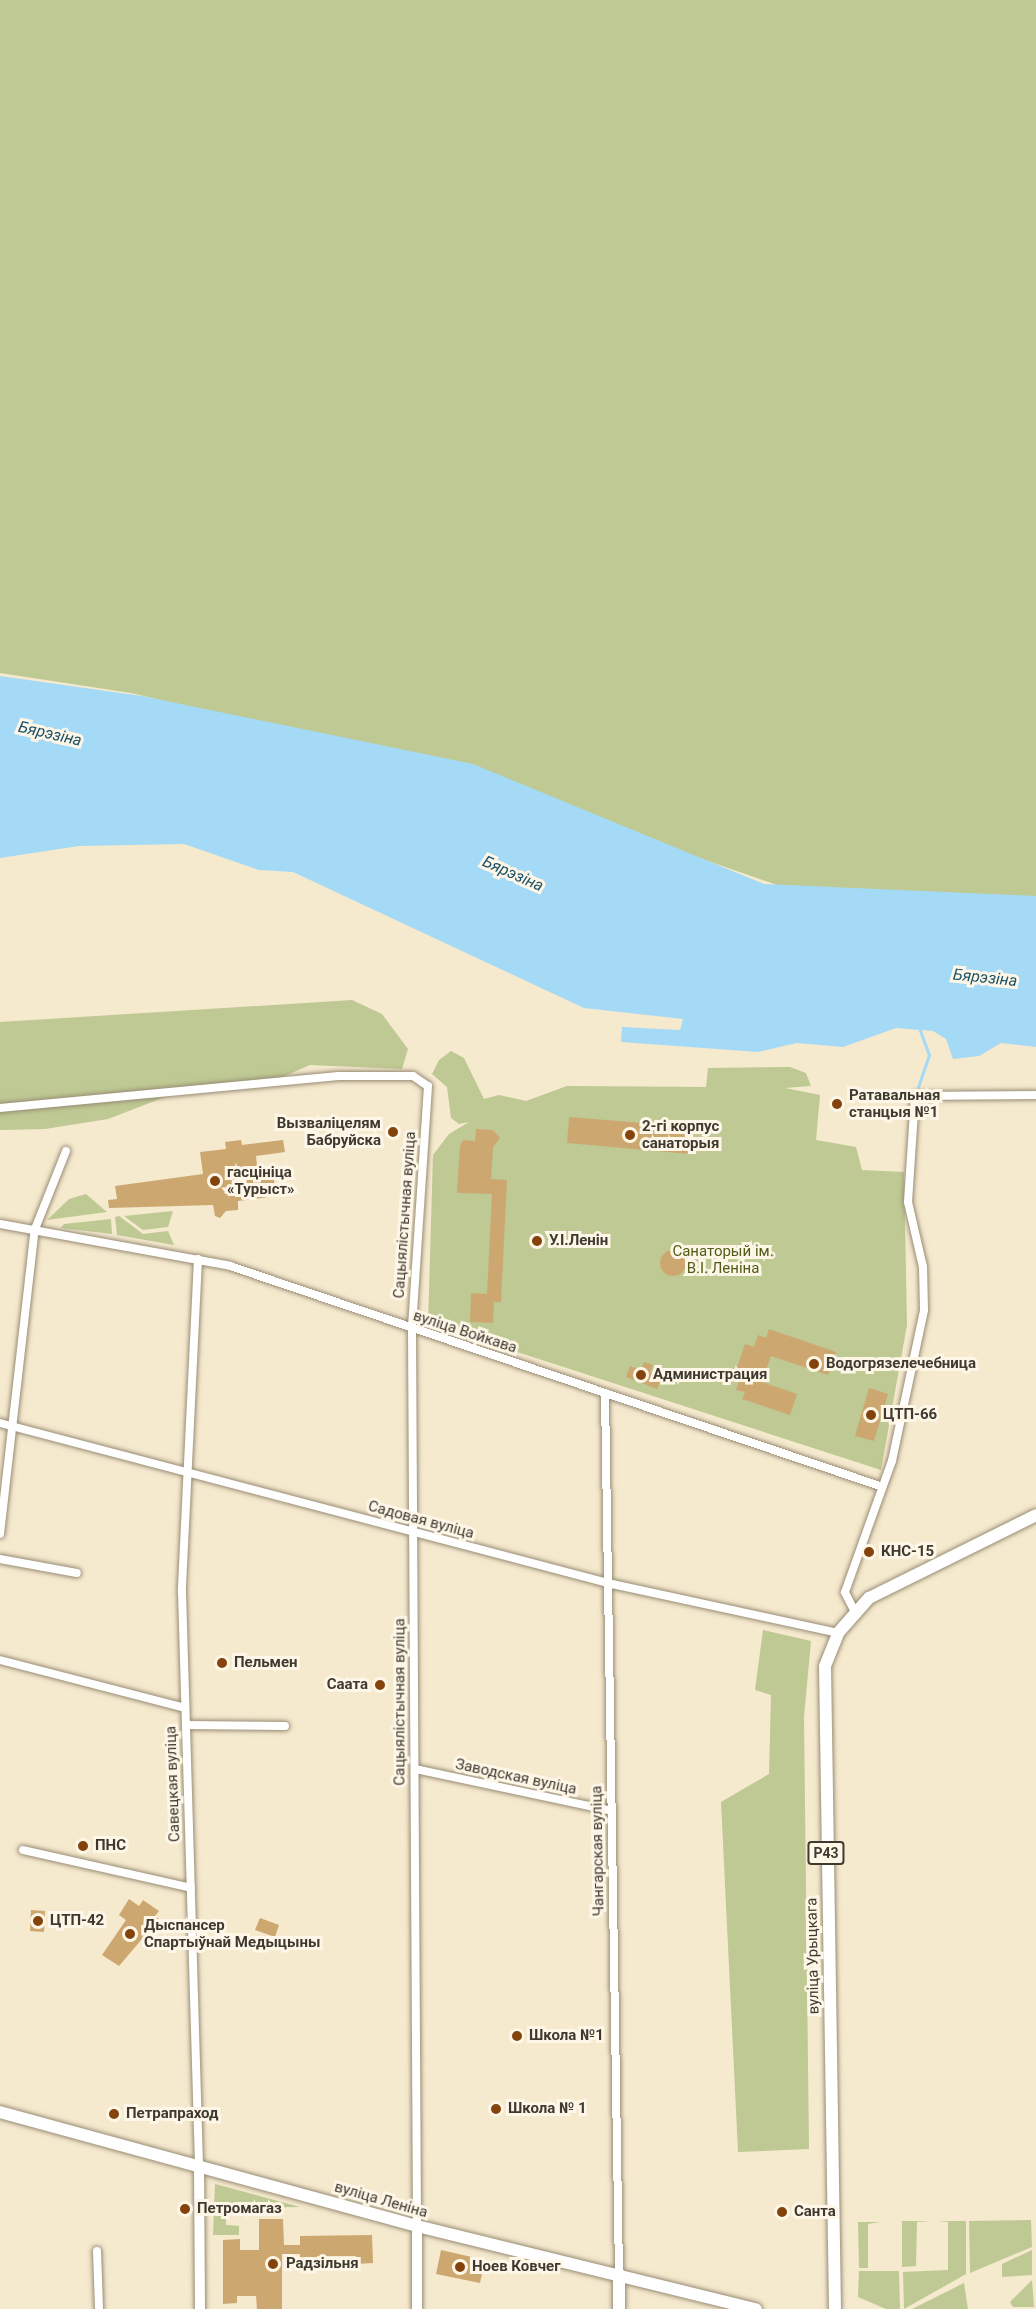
<!DOCTYPE html>
<html>
<head>
<meta charset="utf-8">
<style>
	body { margin:0 }
	#map { position:relative; width:1036px; height:2309px; overflow:hidden; background:#f5e9ce; font-family:Roboto,sans-serif }
	div>[style] { position:absolute }
	.green>* { inset:0; background:#bec993 }
	.water>* { inset:0; background:#a5daf6 }
	.stream>* { height:3px; margin:-1.5px; padding:0 1.5px; transform-origin:1.5px; border-radius:1.5px; background:#a5daf6 }
	.building>* { inset:0; background:#cca870 }
	.round { border-radius:50% }
	.roads { filter:drop-shadow(0 0 2px #988d75) drop-shadow(0 0 2px #988d75) }
	.minor>* { height:8px; margin:-4px; padding:0 4px; transform-origin:4px; border-radius:4px; background:#fff }
	.tertiary>* { height:10px; margin:-5px; padding:0 5px; transform-origin:5px; border-radius:5px; background:#fff }
	.secondary>* { height:12px; margin:-6px; padding:0 6px; transform-origin:6px; border-radius:6px; background:#fff }
	.primary>* { height:12px; margin:-6px; padding:0 6px; transform-origin:6px; border-radius:6px; background:#fff }
	.dots>* { width:16px; height:16px; translate:-50% -50%; box-sizing:border-box; border:3px solid #fef6e7; border-radius:50% }
	span { translate:-50% -50%; white-space:nowrap; text-align:center; line-height:1.15; -webkit-text-stroke:6px #fef6e7; paint-order:stroke }
	.shield-label span { padding:2px 4px; background:#fef6e7; border:2px solid; border-radius:4px; -webkit-text-stroke-width:0 }
	.shield-label { font-size:14px; color:#3f3a30; font-weight:700 }
	.poi-label { font-size:15px; color:#3f3a30; font-weight:700 }
	.left { translate:0 -50%; text-align:left }
	.right { translate:-100% -50%; text-align:right }
	.street-label { font-size:15px; color:#3f3a30 }
	.park-label { font-size:15px; color:#525c18 }
	.water-label { font-size:16px; color:#1c526a; font-style:italic }
</style>
</head>
<body>
<div id="map">
	<div class="green">
		<div style="clip-path:polygon(0 0,1036px 0,1036px 902px,783px 887px,423px 762px,131px 693px,0 673px)"></div>
		<div style="clip-path:polygon(352px 1000px,382px 1014px,408px 1049px,402px 1069px,310px 1065px,276px 1080px,178px 1092px,108px 1119px,45px 1129px,0 1130px,0 1022px)"></div>
		<div style="clip-path:polygon(451px 1051px,464px 1058px,484px 1099px,499px 1095px,526px 1101px,567px 1086px,706px 1087px,708px 1068px,790px 1067px,806px 1073px,811px 1086px,785px 1088px,820px 1095px,816px 1140px,856px 1147px,862px 1170px,904px 1172px,907px 1325px,881px 1470px,428px 1323px,433px 1155px,449px 1134px,469px 1122px,459px 1124px,451px 1118px,447px 1087px,432px 1074px,439px 1060px)"></div>
		<div style="clip-path:polygon(86px 1194px,107px 1212px,47px 1220px,69px 1199px)"></div>
		<div style="clip-path:polygon(173px 1211px,168px 1227px,143px 1230px,124px 1216px)"></div>
		<div style="clip-path:polygon(119px 1216px,143px 1234px,168px 1231px,174px 1245px,117px 1235px,115px 1217px)"></div>
		<div style="clip-path:polygon(111px 1219px,112px 1234px,61px 1228px,64px 1224px)"></div>
		<div style="clip-path:polygon(763px 1630px,811px 1641px,804px 1717px,809px 2149px,738px 2152px,721px 1802px,769px 1774px,771px 1695px,755px 1690px)"></div>
		<div style="clip-path:polygon(215px 2184px,300px 2207px,226px 2208px,226px 2225px,239px 2226px,239px 2235px,213px 2235px)"></div>
		<div style="clip-path:polygon(1031px 2220px,1032px 2247px,970px 2273px,969px 2221px)"></div>
		<div style="clip-path:polygon(902px 2221px,932px 2221px,917px 2222px,916px 2266px,902px 2267px)"></div>
		<div style="clip-path:polygon(938px 2221px,966px 2221px,966px 2274px,904px 2309px,903px 2272px,948px 2270px,948px 2222px)"></div>
		<div style="clip-path:polygon(858px 2222px,880px 2222px,868px 2224px,868px 2268px,859px 2268px)"></div>
		<div style="clip-path:polygon(1032px 2250px,1032px 2275px,1002px 2277px,1002px 2264px)"></div>
		<div style="clip-path:polygon(859px 2271px,899px 2271px,900px 2309px,886px 2309px,858px 2297px)"></div>
		<div style="clip-path:polygon(1032px 2280px,1034px 2307px,1013px 2307px,1010px 2302px)"></div>
		<div style="clip-path:polygon(964px 2283px,968px 2309px,912px 2309px)"></div>
	</div>
	<div class="water">
		<div style="clip-path:polygon(0 676px,142px 696px,473px 764px,764px 884px,1036px 896px,1036px 1047px,1001px 1043px,979px 1056px,953px 1059px,946px 1039px,933px 1031px,896px 1028px,843px 1047px,797px 1043px,758px 1052px,621px 1042px,622px 1027px,680px 1030px,683px 1019px,584px 1008px,293px 872px,259px 870px,184px 844px,79px 846px,0 858px)"></div>
	</div>
	<div class="stream">
		<div style="left:918px;top:1087px;width:34px;rotate:-71deg"></div>
		<div style="left:929px;top:1055px;width:27px;rotate:-110deg"></div>
	</div>
	<div class="building">
		<div style="clip-path:polygon(569px 1117px,692px 1127px,690px 1154px,567px 1143px)"></div>
		<div style="clip-path:polygon(476px 1129px,493px 1130px,500px 1138px,493px 1147px,491px 1179px,507px 1180px,501px 1302px,494px 1302px,493px 1323px,470px 1322px,471px 1293px,487px 1294px,492px 1194px,457px 1193px,460px 1146px,463px 1140px,475px 1141px)"></div>
		<div style="clip-path:polygon(241px 1140px,242px 1145px,283px 1140px,285px 1152px,256px 1156px,258px 1175px,273px 1173px,276px 1196px,238px 1201px,238px 1210px,226px 1211px,220px 1218px,215px 1216px,213px 1205px,109px 1208px,108px 1200px,117px 1199px,115px 1186px,203px 1174px,200px 1152px,226px 1149px,225px 1142px)"></div>
		<div class="round" style="left:660px;top:1250px;width:26px;height:26px"></div>
		<div style="clip-path:polygon(769px 1329px,836px 1352px,828px 1375px,771px 1356px,762px 1382px,797px 1394px,790px 1415px,742px 1399px,745px 1392px,736px 1390px,741px 1375px,735px 1373px,745px 1344px,754px 1347px,758px 1335px,766px 1338px)"></div>
		<div style="clip-path:polygon(644px 1362px,653px 1365px,650px 1373px,662px 1377px,657px 1389px,626px 1377px,630px 1366px,641px 1370px)"></div>
		<div style="clip-path:polygon(869px 1388px,888px 1394px,874px 1441px,855px 1436px)"></div>
		<div style="clip-path:polygon(129px 1899px,139px 1906px,143px 1900px,159px 1911px,155px 1916px,159px 1919px,119px 1966px,102px 1955px,126px 1920px,119px 1915px)"></div>
		<div style="clip-path:polygon(31px 1910px,45px 1911px,44px 1932px,30px 1931px)"></div>
		<div style="clip-path:polygon(260px 1918px,279px 1925px,275px 1937px,255px 1930px)"></div>
		<div style="clip-path:polygon(259px 2219px,283px 2219px,284px 2245px,300px 2245px,300px 2236px,372px 2235px,373px 2263px,357px 2264px,356px 2256px,317px 2256px,317px 2265px,300px 2265px,300px 2254px,282px 2254px,282px 2309px,257px 2309px,256px 2296px,237px 2296px,237px 2303px,223px 2304px,223px 2240px,240px 2239px,240px 2250px,259px 2250px)"></div>
		<div style="clip-path:polygon(441px 2250px,485px 2260px,480px 2283px,436px 2274px)"></div>
	</div>
	<div class="roads">
		<div class="minor">
			<div style="left:0;top:1108px;width:340px;rotate:-5.4deg"></div>
			<div style="left:338px;top:1076px;width:75px"></div>
			<div style="left:413px;top:1076px;width:18px;rotate:34deg"></div>
			<div style="left:428px;top:1086px;width:244px;rotate:93.8deg"></div>
			<div style="left:412px;top:1329px;width:897px;rotate:89.68deg"></div>
			<div style="left:0;top:1224px;width:234px;rotate:10.3deg"></div>
			<div style="left:230px;top:1266px;width:686px;rotate:18.7deg"></div>
			<div style="left:198px;top:1259px;width:333px;rotate:92.8deg"></div>
			<div style="left:182px;top:1592px;width:573px;rotate:88.3deg"></div>
			<div style="left:605px;top:1393px;width:881px;rotate:89.09deg"></div>
			<div style="left:0;top:1423px;width:633px;rotate:14.74deg"></div>
			<div style="left:612px;top:1584px;width:231px;rotate:12.2deg"></div>
			<div style="left:0;top:1534px;width:307px;rotate:-83.5deg"></div>
			<div style="left:35px;top:1229px;width:84px;rotate:-68.3deg"></div>
			<div style="left:0;top:1559px;width:78px;rotate:10.3deg"></div>
			<div style="left:855px;top:1612px;width:22px;rotate:-117deg"></div>
			<div style="left:845px;top:1592px;width:139px;rotate:-70.3deg"></div>
			<div style="left:892px;top:1461px;width:154px;rotate:-78deg"></div>
			<div style="left:924px;top:1310px;width:43px;rotate:-91.3deg"></div>
			<div style="left:923px;top:1267px;width:67px;rotate:-103deg"></div>
			<div style="left:908px;top:1202px;width:106px;rotate:-86.2deg"></div>
			<div style="left:915px;top:1096px;width:121px;rotate:-0.5deg"></div>
			<div style="left:0;top:1660px;width:191px;rotate:14.5deg"></div>
			<div style="left:186px;top:1725px;width:99px;rotate:0.6deg"></div>
			<div style="left:415px;top:1769px;width:201px;rotate:12deg"></div>
			<div style="left:23px;top:1850px;width:172px;rotate:12.7deg"></div>
			<div style="left:97px;top:2251px;width:58px;rotate:88deg"></div>
		</div>
		<div class="tertiary">
			<div style="left:199px;top:2165px;width:144px;rotate:89.6deg"></div>
			<div style="left:417px;top:2226px;width:83px;rotate:90deg"></div>
		</div>
		<div class="secondary">
			<div style="left:0;top:2112px;width:432px;rotate:15.3deg"></div>
			<div style="left:417px;top:2226px;width:349px;rotate:13.8deg"></div>
			<div style="left:619px;top:2309px;width:35px;rotate:-90deg"></div>
		</div>
		<div class="primary">
			<div style="left:835px;top:2309px;width:643px;rotate:-90.89deg"></div>
			<div style="left:825px;top:1666px;width:35px;rotate:-68deg"></div>
			<div style="left:838px;top:1633px;width:47px;rotate:-48.5deg"></div>
			<div style="left:869px;top:1598px;width:186px;rotate:-26.4deg"></div>
		</div>
	</div>
	<div class="dots">
		<div style="left:837px;top:1104px;background:#83430a"></div>
		<div style="left:393px;top:1132px;background:#83430a"></div>
		<div style="left:630px;top:1135px;background:#83430a"></div>
		<div style="left:215px;top:1181px;background:#83430a"></div>
		<div style="left:537px;top:1241px;background:#83430a"></div>
		<div style="left:814px;top:1364px;background:#83430a"></div>
		<div style="left:641px;top:1375px;background:#83430a"></div>
		<div style="left:871px;top:1415px;background:#83430a"></div>
		<div style="left:869px;top:1552px;background:#83430a"></div>
		<div style="left:222px;top:1663px;background:#83430a"></div>
		<div style="left:380px;top:1685px;background:#83430a"></div>
		<div style="left:83px;top:1846px;background:#83430a"></div>
		<div style="left:38px;top:1921px;background:#83430a"></div>
		<div style="left:130px;top:1934px;background:#83430a"></div>
		<div style="left:517px;top:2036px;background:#83430a"></div>
		<div style="left:496px;top:2109px;background:#83430a"></div>
		<div style="left:114px;top:2114px;background:#83430a"></div>
		<div style="left:185px;top:2209px;background:#83430a"></div>
		<div style="left:782px;top:2212px;background:#83430a"></div>
		<div style="left:273px;top:2264px;background:#83430a"></div>
		<div style="left:460px;top:2267px;background:#83430a"></div>
	</div>
	<div class="shield-label">
		<span style="left:826px;top:1853px">Р43</span>
	</div>
	<div class="poi-label">
		<span class="left" style="left:849px;top:1104px">Ратавальная<br>станцыя №1</span>
		<span class="right" style="left:381px;top:1132px">Вызваліцелям<br>Бабруйска</span>
		<span class="left" style="left:642px;top:1135px">2-гі корпус<br>санаторыя</span>
		<span class="left" style="left:227px;top:1181px">гасцініца<br>«Турыст»</span>
		<span class="left" style="left:549px;top:1241px">У.І.Ленін</span>
		<span class="left" style="left:826px;top:1364px">Водогрязелечебница</span>
		<span class="left" style="left:653px;top:1375px">Администрация</span>
		<span class="left" style="left:883px;top:1415px">ЦТП-66</span>
		<span class="left" style="left:881px;top:1552px">КНС-15</span>
		<span class="left" style="left:234px;top:1663px">Пельмен</span>
		<span class="right" style="left:368px;top:1685px">Саата</span>
		<span class="left" style="left:95px;top:1846px">ПНС</span>
		<span class="left" style="left:50px;top:1921px">ЦТП-42</span>
		<span class="left" style="left:144px;top:1934px">Дыспансер<br>Спартыўнай Медыцыны</span>
		<span class="left" style="left:529px;top:2036px">Школа №1</span>
		<span class="left" style="left:508px;top:2109px">Школа № 1</span>
		<span class="left" style="left:126px;top:2114px">Петрапраход</span>
		<span class="left" style="left:197px;top:2209px">Петромагаз</span>
		<span class="left" style="left:794px;top:2212px">Санта</span>
		<span class="left" style="left:286px;top:2264px">Радзільня</span>
		<span class="left" style="left:472px;top:2267px">Ноев Ковчег</span>
	</div>
	<div class="street-label">
		<span style="left:405px;top:1215px;rotate:-86deg">Сацыялістычная вуліца</span>
		<span style="left:465px;top:1332px;rotate:18deg">вуліца Войкава</span>
		<span style="left:421px;top:1520px;rotate:15deg">Садовая вуліца</span>
		<span style="left:400px;top:1702px;rotate:-90deg">Сацыялістычная вуліца</span>
		<span style="left:516px;top:1777px;rotate:12deg">Заводская вуліца</span>
		<span style="left:173px;top:1784px;rotate:-92deg">Савецкая вуліца</span>
		<span style="left:598px;top:1851px;rotate:-91deg">Чангарская вуліца</span>
		<span style="left:813px;top:1956px;rotate:-91deg">вуліца Урыцкага</span>
		<span style="left:381px;top:2200px;rotate:16deg">вуліца Леніна</span>
	</div>
	<div class="park-label">
		<span style="left:723px;top:1260px">Санаторый ім.<br>В.І. Леніна</span>
	</div>
	<div class="water-label">
		<span style="left:50px;top:734px;rotate:13deg">Бярэзіна</span>
		<span style="left:513px;top:874px;rotate:24deg">Бярэзіна</span>
		<span style="left:985px;top:978px;rotate:6deg">Бярэзіна</span>
	</div>
</div>
</body>
</html>
